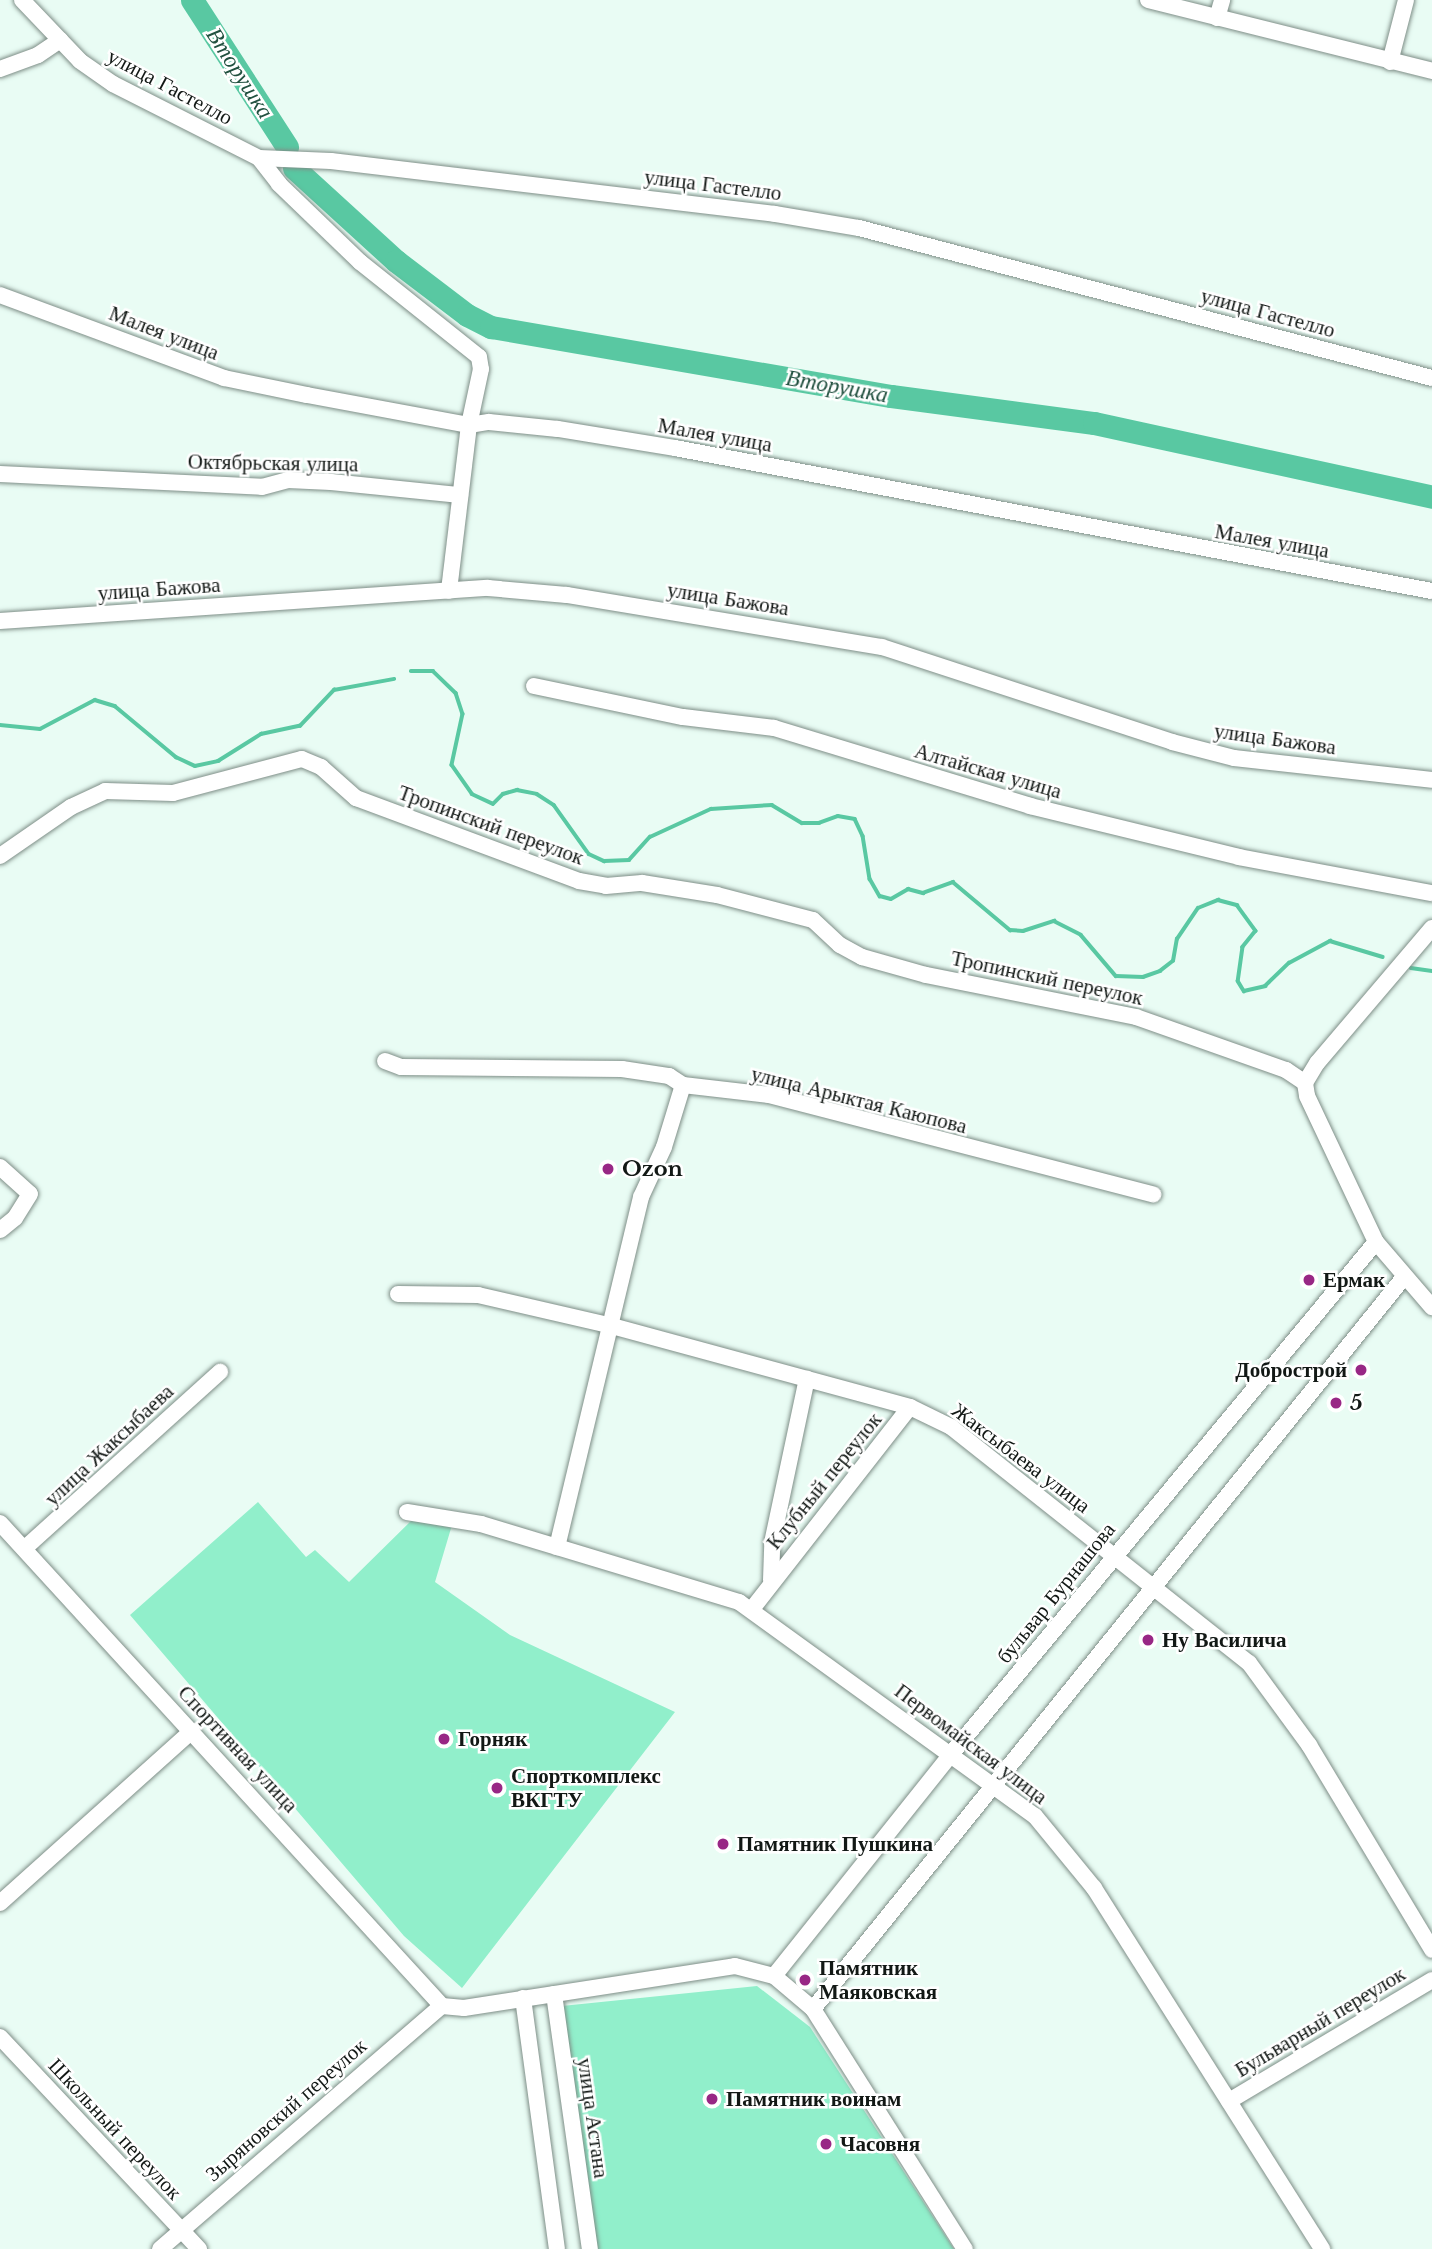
<!DOCTYPE html>
<html>
<head>
<meta charset="utf-8">
<style>
	body { margin:0 }
	#map { position:relative; width:1432px; height:2249px; overflow:hidden; background:#e9fcf4; font-family:"Libre Baskerville",serif }
	div>[style] { position:absolute }
	.green>* { inset:0; background:#91efcb }
	.stream>* { height:3.5px; margin:-1.75px; padding:0 1.75px; transform-origin:1.75px; border-radius:1.75px; background:#59c8a2 }
	.river>* { height:23px; margin:-11.5px; padding:0 11.5px; transform-origin:11.5px; border-radius:11.5px; background:#59c8a2 }
	.roads { filter:drop-shadow(0 0 2px #7e8e87) drop-shadow(0 0 2px #7e8e87) }
	.minor>* { height:16px; margin:-8px; padding:0 8px; transform-origin:8px; border-radius:8px; background:#fff }
	.dots>* { width:19px; height:19px; translate:-50% -50%; box-sizing:border-box; border:4px solid #fff; border-radius:50% }
	span { translate:-50% -50%; white-space:nowrap; text-align:center; line-height:1.15; -webkit-text-stroke:5px #fff; paint-order:stroke }
	.street-label { font-size:21px; color:#121815 }
	.poi-label { font-size:21px; color:#121815; font-weight:700 }
	.left { translate:0 -50%; text-align:left }
	.right { translate:-100% -50%; text-align:right }
	.water-label { font-size:23px; color:#225140; font-style:italic }
</style>
</head>
<body>
<div id="map">
	<div class="green">
		<div style="clip-path:polygon(258px 1502px,306px 1557px,315px 1550px,349px 1582px,415px 1517px,452px 1525px,435px 1582px,510px 1635px,675px 1712px,462px 1988px,404px 1936px,130px 1615px)"></div>
		<div style="clip-path:polygon(757px 1986px,810px 2027px,954px 2249px,596px 2249px,562px 2006px)"></div>
	</div>
	<div class="stream">
		<div style="left:411px;top:671px;width:22px"></div>
		<div style="left:433px;top:671px;width:32px;rotate:44deg"></div>
		<div style="left:456px;top:693px;width:22px;rotate:72deg"></div>
		<div style="left:463px;top:714px;width:52px;rotate:102.2deg"></div>
		<div style="left:452px;top:765px;width:35px;rotate:55deg"></div>
		<div style="left:472px;top:794px;width:23px;rotate:25deg"></div>
		<div style="left:493px;top:804px;width:14px;rotate:-45deg"></div>
		<div style="left:503px;top:794px;width:15px;rotate:-16deg"></div>
		<div style="left:517px;top:790px;width:20px;rotate:11deg"></div>
		<div style="left:537px;top:794px;width:20px;rotate:33deg"></div>
		<div style="left:554px;top:805px;width:60px;rotate:54.5deg"></div>
		<div style="left:589px;top:854px;width:17px;rotate:25deg"></div>
		<div style="left:604px;top:861px;width:25px;rotate:-2deg"></div>
		<div style="left:629px;top:860px;width:31px;rotate:-48deg"></div>
		<div style="left:650px;top:837px;width:67px;rotate:-24.7deg"></div>
		<div style="left:711px;top:809px;width:61px;rotate:-3.8deg"></div>
		<div style="left:772px;top:805px;width:35px;rotate:31deg"></div>
		<div style="left:802px;top:823px;width:17px"></div>
		<div style="left:819px;top:823px;width:20px;rotate:-20deg"></div>
		<div style="left:838px;top:816px;width:17px;rotate:10deg"></div>
		<div style="left:855px;top:819px;width:19px;rotate:65deg"></div>
		<div style="left:863px;top:836px;width:44px;rotate:80.8deg"></div>
		<div style="left:870px;top:879px;width:20px;rotate:60deg"></div>
		<div style="left:880px;top:896px;width:11px;rotate:15deg"></div>
		<div style="left:891px;top:899px;width:20px;rotate:-30deg"></div>
		<div style="left:908px;top:889px;width:16px;rotate:15deg"></div>
		<div style="left:923px;top:893px;width:32px;rotate:-20deg"></div>
		<div style="left:953px;top:882px;width:75px;rotate:40.1deg"></div>
		<div style="left:1010px;top:930px;width:13px;rotate:4deg"></div>
		<div style="left:1023px;top:931px;width:33px;rotate:-18deg"></div>
		<div style="left:1054px;top:921px;width:30px;rotate:27deg"></div>
		<div style="left:1081px;top:935px;width:54px;rotate:49.5deg"></div>
		<div style="left:1116px;top:976px;width:27px;rotate:2deg"></div>
		<div style="left:1143px;top:977px;width:18px;rotate:-19deg"></div>
		<div style="left:1160px;top:971px;width:16px;rotate:-38deg"></div>
		<div style="left:1173px;top:961px;width:22px;rotate:-80deg"></div>
		<div style="left:1177px;top:939px;width:37px;rotate:-56deg"></div>
		<div style="left:1198px;top:908px;width:22px;rotate:-22deg"></div>
		<div style="left:1218px;top:900px;width:20px;rotate:15deg"></div>
		<div style="left:1237px;top:905px;width:32px;rotate:54deg"></div>
		<div style="left:1256px;top:931px;width:21px;rotate:129deg"></div>
		<div style="left:1243px;top:947px;width:34px;rotate:98deg"></div>
		<div style="left:1238px;top:981px;width:12px;rotate:59deg"></div>
		<div style="left:1244px;top:991px;width:22px;rotate:-13deg"></div>
		<div style="left:1265px;top:986px;width:33px;rotate:-44deg"></div>
		<div style="left:1289px;top:963px;width:47px;rotate:-28.2deg"></div>
		<div style="left:1330px;top:941px;width:55px;rotate:16.8deg"></div>
		<div style="left:0;top:725px;width:40px;rotate:5.7deg"></div>
		<div style="left:40px;top:729px;width:62px;rotate:-27.8deg"></div>
		<div style="left:95px;top:700px;width:21px;rotate:17deg"></div>
		<div style="left:115px;top:706px;width:80px;rotate:39.9deg"></div>
		<div style="left:176px;top:757px;width:21px;rotate:25deg"></div>
		<div style="left:195px;top:766px;width:24px;rotate:-12deg"></div>
		<div style="left:218px;top:761px;width:51px;rotate:-32.1deg"></div>
		<div style="left:261px;top:734px;width:40px;rotate:-12deg"></div>
		<div style="left:300px;top:726px;width:50px;rotate:-46.6deg"></div>
		<div style="left:334px;top:690px;width:61px;rotate:-10.4deg"></div>
		<div style="left:1411px;top:968px;width:21px;rotate:8deg"></div>
	</div>
	<div class="river">
		<div style="left:192px;top:0;width:175px;rotate:57.1deg"></div>
		<div style="left:294px;top:168px;width:138px;rotate:42.4deg"></div>
		<div style="left:396px;top:261px;width:89px;rotate:37.3deg"></div>
		<div style="left:467px;top:315px;width:27px;rotate:27deg"></div>
		<div style="left:491px;top:327px;width:406px;rotate:9.8deg"></div>
		<div style="left:891px;top:396px;width:205px;rotate:7.6deg"></div>
		<div style="left:1094px;top:423px;width:346px;rotate:12.3deg"></div>
	</div>
	<div class="roads">
		<div class="minor">
			<div style="left:22px;top:0;width:84px;rotate:46.4deg"></div>
			<div style="left:80px;top:61px;width:40px;rotate:34.9deg"></div>
			<div style="left:113px;top:84px;width:164px;rotate:26.9deg"></div>
			<div style="left:259px;top:158px;width:72px;rotate:2.4deg"></div>
			<div style="left:331px;top:161px;width:447px;rotate:6.8deg"></div>
			<div style="left:775px;top:214px;width:85px;rotate:9.5deg"></div>
			<div style="left:859px;top:228px;width:592px;rotate:14.67deg"></div>
			<div style="left:1148px;top:0;width:293px;rotate:14deg"></div>
			<div style="left:1217px;top:18px;width:19px;rotate:-74deg"></div>
			<div style="left:1390px;top:62px;width:64px;rotate:-75.5deg"></div>
			<div style="left:0;top:69px;width:40px;rotate:-20.2deg"></div>
			<div style="left:38px;top:55px;width:27px;rotate:-34deg"></div>
			<div style="left:259px;top:158px;width:33px;rotate:52deg"></div>
			<div style="left:279px;top:184px;width:112px;rotate:43.9deg"></div>
			<div style="left:360px;top:262px;width:152px;rotate:38.6deg"></div>
			<div style="left:479px;top:357px;width:12px;rotate:81deg"></div>
			<div style="left:481px;top:369px;width:57px;rotate:102.1deg"></div>
			<div style="left:469px;top:425px;width:167px;rotate:96.9deg"></div>
			<div style="left:0;top:295px;width:239px;rotate:20.3deg"></div>
			<div style="left:224px;top:378px;width:85px;rotate:11.6deg"></div>
			<div style="left:307px;top:395px;width:165px;rotate:10.5deg"></div>
			<div style="left:469px;top:425px;width:20px;rotate:-9deg"></div>
			<div style="left:489px;top:422px;width:69px;rotate:5.8deg"></div>
			<div style="left:558px;top:429px;width:119px;rotate:9.2deg"></div>
			<div style="left:675px;top:448px;width:770px;rotate:10.7deg"></div>
			<div style="left:0;top:474px;width:262px;rotate:2.8deg"></div>
			<div style="left:262px;top:487px;width:27px;rotate:-15deg"></div>
			<div style="left:288px;top:480px;width:43px;rotate:2.7deg"></div>
			<div style="left:331px;top:482px;width:130px;rotate:5.8deg"></div>
			<div style="left:0;top:621px;width:489px;rotate:-3.9deg"></div>
			<div style="left:488px;top:588px;width:79px;rotate:5.1deg"></div>
			<div style="left:567px;top:595px;width:319px;rotate:9.4deg"></div>
			<div style="left:882px;top:647px;width:305px;rotate:18.1deg"></div>
			<div style="left:1172px;top:742px;width:64px;rotate:14.5deg"></div>
			<div style="left:1234px;top:758px;width:199px;rotate:6.3deg"></div>
			<div style="left:534px;top:686px;width:152px;rotate:11.8deg"></div>
			<div style="left:683px;top:717px;width:92px;rotate:6.9deg"></div>
			<div style="left:774px;top:728px;width:268px;rotate:16.9deg"></div>
			<div style="left:1030px;top:806px;width:215px;rotate:13.7deg"></div>
			<div style="left:1239px;top:857px;width:196px;rotate:10.6deg"></div>
			<div style="left:0;top:856px;width:86px;rotate:-34.6deg"></div>
			<div style="left:71px;top:807px;width:38px;rotate:-25deg"></div>
			<div style="left:105px;top:791px;width:68px;rotate:1.7deg"></div>
			<div style="left:173px;top:793px;width:133px;rotate:-14.8deg"></div>
			<div style="left:302px;top:759px;width:21px;rotate:23deg"></div>
			<div style="left:321px;top:767px;width:47px;rotate:41.5deg"></div>
			<div style="left:356px;top:798px;width:238px;rotate:20.4deg"></div>
			<div style="left:579px;top:881px;width:27px;rotate:10deg"></div>
			<div style="left:606px;top:886px;width:36px;rotate:-5deg"></div>
			<div style="left:642px;top:883px;width:76px;rotate:9.1deg"></div>
			<div style="left:717px;top:895px;width:99px;rotate:14.6deg"></div>
			<div style="left:813px;top:920px;width:37px;rotate:43deg"></div>
			<div style="left:840px;top:945px;width:25px;rotate:29deg"></div>
			<div style="left:862px;top:957px;width:66px;rotate:15.7deg"></div>
			<div style="left:926px;top:975px;width:214px;rotate:11.3deg"></div>
			<div style="left:1136px;top:1017px;width:159px;rotate:19.5deg"></div>
			<div style="left:1286px;top:1070px;width:23px;rotate:34deg"></div>
			<div style="left:1432px;top:928px;width:177px;rotate:130.4deg"></div>
			<div style="left:1317px;top:1063px;width:23px;rotate:121deg"></div>
			<div style="left:1305px;top:1083px;width:13px;rotate:81deg"></div>
			<div style="left:1307px;top:1096px;width:161px;rotate:64.7deg"></div>
			<div style="left:1376px;top:1242px;width:86px;rotate:49.3deg"></div>
			<div style="left:385px;top:1061px;width:17px;rotate:21deg"></div>
			<div style="left:401px;top:1067px;width:221px;rotate:0.5deg"></div>
			<div style="left:622px;top:1069px;width:48px;rotate:8.5deg"></div>
			<div style="left:669px;top:1076px;width:17px;rotate:33deg"></div>
			<div style="left:683px;top:1085px;width:87px;rotate:6.6deg"></div>
			<div style="left:769px;top:1095px;width:397px;rotate:14.5deg"></div>
			<div style="left:0;top:1167px;width:40px;rotate:42deg"></div>
			<div style="left:30px;top:1194px;width:28px;rotate:122deg"></div>
			<div style="left:15px;top:1218px;width:19px;rotate:141deg"></div>
			<div style="left:398px;top:1294px;width:80px;rotate:0.7deg"></div>
			<div style="left:478px;top:1295px;width:138px;rotate:13deg"></div>
			<div style="left:612px;top:1326px;width:309px;rotate:15.2deg"></div>
			<div style="left:910px;top:1407px;width:46px;rotate:26deg"></div>
			<div style="left:951px;top:1427px;width:380px;rotate:38.4deg"></div>
			<div style="left:1249px;top:1663px;width:102px;rotate:53.8deg"></div>
			<div style="left:1309px;top:1745px;width:239px;rotate:59deg"></div>
			<div style="left:407px;top:1512px;width:75px;rotate:9.2deg"></div>
			<div style="left:481px;top:1524px;width:270px;rotate:16.8deg"></div>
			<div style="left:739px;top:1602px;width:365px;rotate:35.9deg"></div>
			<div style="left:1035px;top:1816px;width:93px;rotate:50.7deg"></div>
			<div style="left:1094px;top:1888px;width:427px;rotate:57.7deg"></div>
			<div style="left:0;top:1523px;width:655px;rotate:47.54deg"></div>
			<div style="left:557px;top:1547px;width:360px;rotate:-76.5deg"></div>
			<div style="left:641px;top:1197px;width:55px;rotate:-65.3deg"></div>
			<div style="left:664px;top:1147px;width:65px;rotate:-73deg"></div>
			<div style="left:25px;top:1548px;width:263px;rotate:-42.1deg"></div>
			<div style="left:771px;top:1580px;width:37px;rotate:-88deg"></div>
			<div style="left:772px;top:1543px;width:168px;rotate:-78deg"></div>
			<div style="left:752px;top:1609px;width:256px;rotate:-52deg"></div>
			<div style="left:0;top:1903px;width:258px;rotate:-41.9deg"></div>
			<div style="left:774px;top:1976px;width:285px;rotate:-51.4deg"></div>
			<div style="left:952px;top:1753px;width:664px;rotate:-50.32deg"></div>
			<div style="left:554px;top:1994px;width:258px;rotate:82deg"></div>
			<div style="left:523px;top:1998px;width:253px;rotate:82.3deg"></div>
			<div style="left:442px;top:2006px;width:22px;rotate:5deg"></div>
			<div style="left:464px;top:2008px;width:274px;rotate:-8.8deg"></div>
			<div style="left:735px;top:1966px;width:40px;rotate:14.4deg"></div>
			<div style="left:774px;top:1976px;width:51px;rotate:40.2deg"></div>
			<div style="left:813px;top:2009px;width:284px;rotate:57.7deg"></div>
			<div style="left:813px;top:2009px;width:941px;rotate:-51.08deg"></div>
			<div style="left:0;top:2037px;width:291px;rotate:46.8deg"></div>
			<div style="left:1229px;top:2101px;width:236px;rotate:-30.8deg"></div>
			<div style="left:160px;top:2249px;width:372px;rotate:-40.8deg"></div>
		</div>
	</div>
	<div class="dots">
		<div style="left:608px;top:1169px;background:#982785"></div>
		<div style="left:1309px;top:1280px;background:#982785"></div>
		<div style="left:1361px;top:1370px;background:#982785"></div>
		<div style="left:1336px;top:1403px;background:#982785"></div>
		<div style="left:1148px;top:1640px;background:#982785"></div>
		<div style="left:444px;top:1739px;background:#982785"></div>
		<div style="left:497px;top:1788px;background:#982785"></div>
		<div style="left:723px;top:1844px;background:#982785"></div>
		<div style="left:805px;top:1980px;background:#982785"></div>
		<div style="left:712px;top:2099px;background:#982785"></div>
		<div style="left:826px;top:2144px;background:#982785"></div>
	</div>
	<div class="street-label">
		<span style="left:170px;top:87px;rotate:28deg">улица Гастелло</span>
		<span style="left:713px;top:185px;rotate:7deg">улица Гастелло</span>
		<span style="left:1268px;top:313px;rotate:15deg">улица Гастелло</span>
		<span style="left:164px;top:333px;rotate:21deg">Малея улица</span>
		<span style="left:715px;top:435px;rotate:10deg">Малея улица</span>
		<span style="left:273px;top:463px;rotate:1deg">Октябрьская улица</span>
		<span style="left:1272px;top:541px;rotate:10deg">Малея улица</span>
		<span style="left:159px;top:589px;rotate:-4deg">улица Бажова</span>
		<span style="left:728px;top:599px;rotate:9deg">улица Бажова</span>
		<span style="left:1275px;top:739px;rotate:8deg">улица Бажова</span>
		<span style="left:988px;top:771px;rotate:16deg">Алтайская улица</span>
		<span style="left:491px;top:825px;rotate:20deg">Тропинский переулок</span>
		<span style="left:1047px;top:978px;rotate:12deg">Тропинский переулок</span>
		<span style="left:859px;top:1100px;rotate:14deg">улица Арыктая Каюпова</span>
		<span style="left:109px;top:1445px;rotate:-43deg">улица Жаксыбаева</span>
		<span style="left:1021px;top:1458px;rotate:37deg">Жаксыбаева улица</span>
		<span style="left:824px;top:1481px;rotate:-51deg">Клубный переулок</span>
		<span style="left:1056px;top:1593px;rotate:-51deg">бульвар Бурнашова</span>
		<span style="left:971px;top:1744px;rotate:37deg">Первомайская улица</span>
		<span style="left:238px;top:1749px;rotate:47deg">Спортивная улица</span>
		<span style="left:1320px;top:2022px;rotate:-31deg">Бульварный переулок</span>
		<span style="left:286px;top:2110px;rotate:-41deg">Зыряновский переулок</span>
		<span style="left:593px;top:2118px;rotate:82deg">улица Астана</span>
		<span style="left:115px;top:2129px;rotate:47deg">Школьный переулок</span>
	</div>
	<div class="poi-label">
		<span class="left" style="left:622px;top:1169px">Ozon</span>
		<span class="left" style="left:1323px;top:1280px">Ермак</span>
		<span class="right" style="left:1347px;top:1370px">Добрострой</span>
		<span class="left" style="left:1350px;top:1403px">5</span>
		<span class="left" style="left:1162px;top:1640px">Ну Василича</span>
		<span class="left" style="left:458px;top:1739px">Горняк</span>
		<span class="left" style="left:511px;top:1788px">Спорткомплекс<br>ВКГТУ</span>
		<span class="left" style="left:737px;top:1844px">Памятник Пушкина</span>
		<span class="left" style="left:819px;top:1980px">Памятник<br>Маяковская</span>
		<span class="left" style="left:726px;top:2099px">Памятник воинам</span>
		<span class="left" style="left:840px;top:2144px">Часовня</span>
	</div>
	<div class="water-label">
		<span style="left:240px;top:73px;rotate:57deg">Вторушка</span>
		<span style="left:837px;top:386px;rotate:10deg">Вторушка</span>
	</div>
</div>
</body>
</html>
